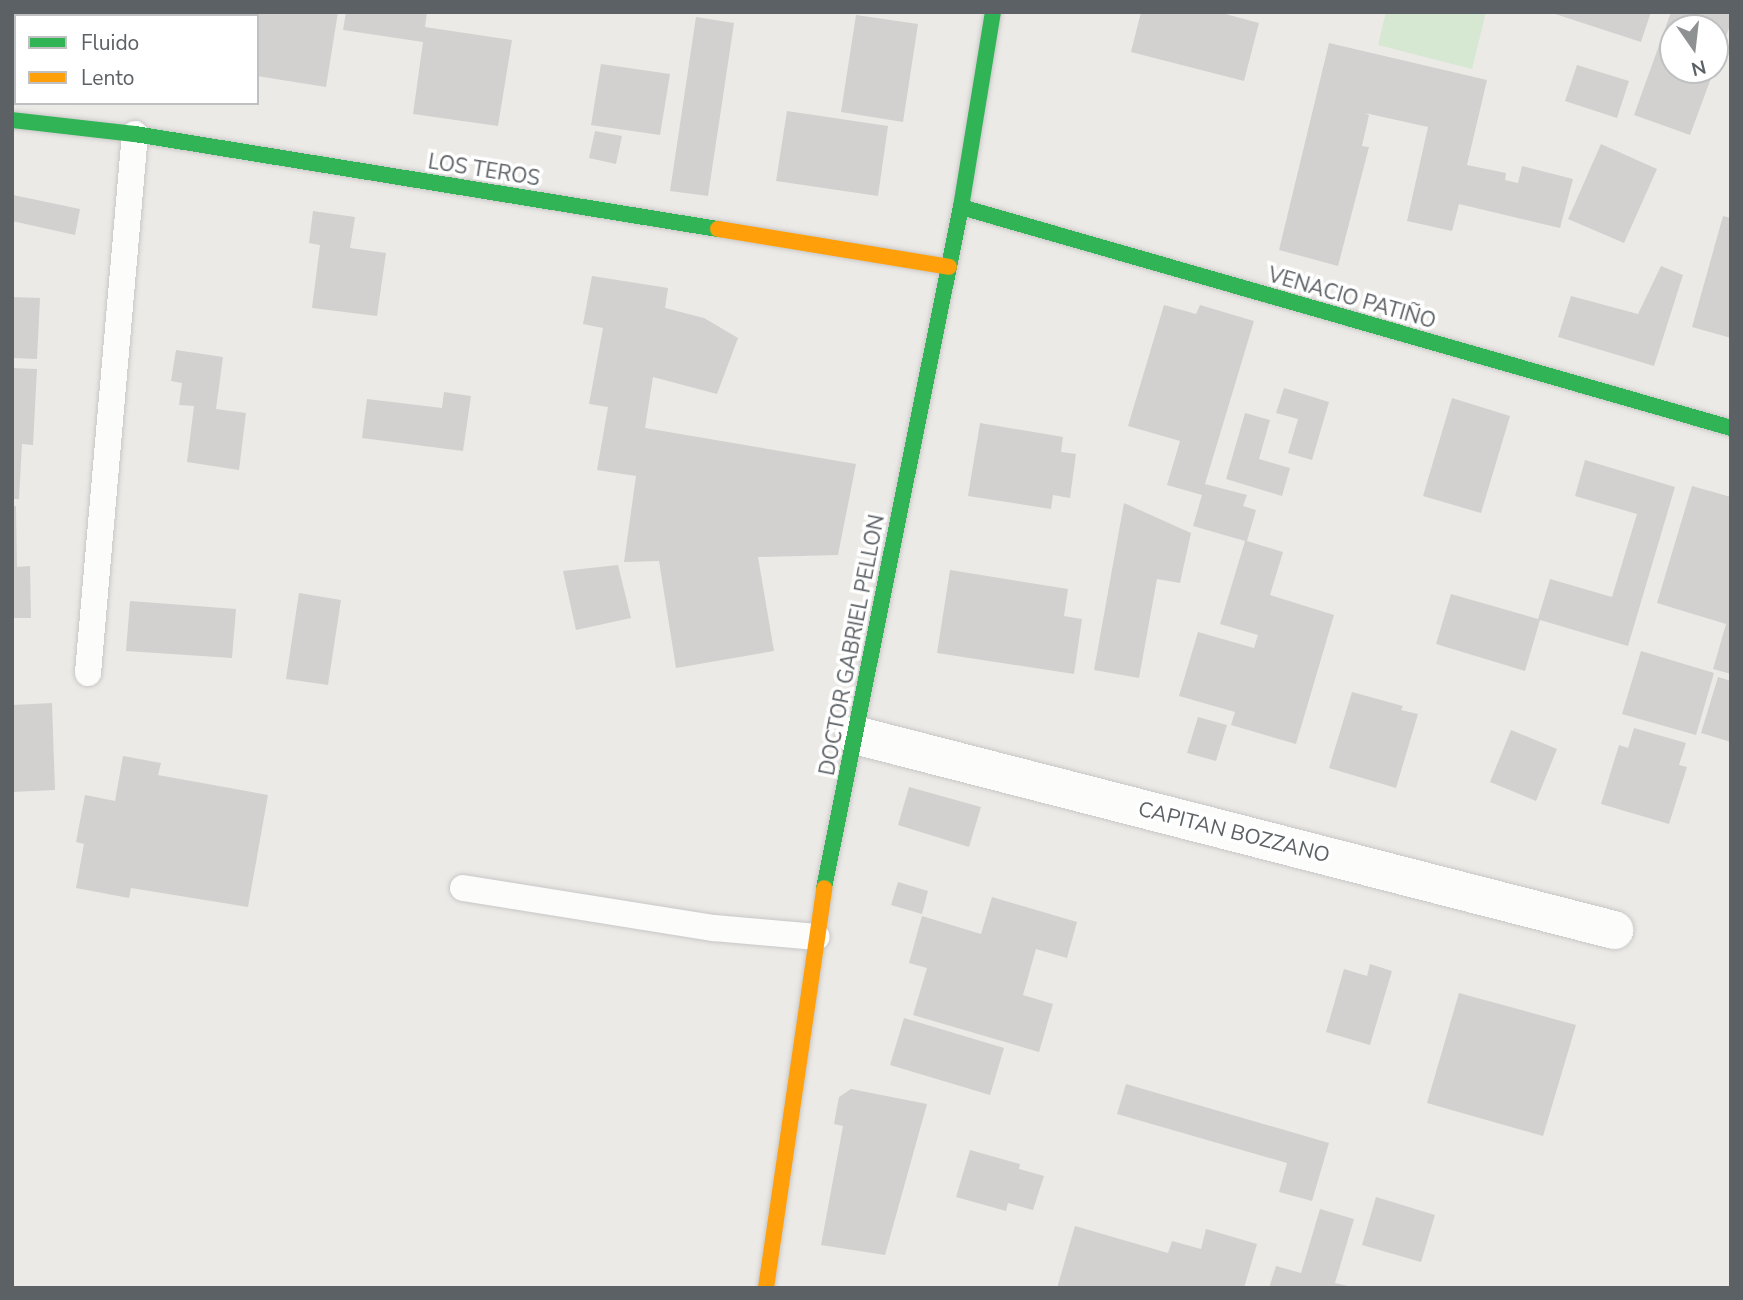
<!DOCTYPE html>
<html>
<head>
<meta charset="utf-8">
<style>
	body { margin:0 }
	#map { position:relative; width:1743px; height:1300px; overflow:hidden; background:#eceae6; font-family:"Nunito Sans",sans-serif }
	div>[style] { position:absolute }
	.green>* { inset:0; background:#d6e7d2 }
	.building>* { inset:0; background:#d2d1cf }
	.roads { filter:drop-shadow(0 0 2px #c8c7c7) drop-shadow(0 0 2px #c8c7c7) }
	.lane>* { height:26px; margin:-13px; padding:0 13px; transform-origin:13px; border-radius:13px; background:#fcfcfb }
	.street>* { height:38px; margin:-19px; padding:0 19px; transform-origin:19px; border-radius:19px; background:#fcfcfb }
	.fast>* { height:16px; margin:-8px; padding:0 8px; transform-origin:8px; border-radius:8px; background:#30b455 }
	.slow>* { height:16px; margin:-8px; padding:0 8px; transform-origin:8px; border-radius:8px; background:#ff9f0a }
	span { translate:-50% -50%; white-space:nowrap; text-align:center; line-height:1.15; -webkit-text-stroke:7px #fff; paint-order:stroke }
	.street-label { font-size:21px; color:#5c6165 }
	.frame { position:absolute; inset:0; border:14px solid #5c6165; pointer-events:none }
	.legend { position:absolute; left:14px; top:14px; width:245px; height:91px; box-sizing:border-box; background:#fff; border:2px solid #bec0c1; margin:0; padding:9px 12px; list-style:none; font-size:21px; color:#5c6165 }
	.legend li { display:flex; align-items:center; gap:14px; height:35px }
	.legend b { width:35px; border:2px solid #bec0c1 }
	.north { position:absolute; left:1659px; top:14px; width:70px; height:70px; box-sizing:border-box; background:#fff; border:2px solid #bec0c1; border-radius:50%; rotate:166deg; font-size:19px; font-weight:700; line-height:28px; text-align:center; color:#5c6165 }
	.north::after { content:''; display:block; margin:auto; width:24px; height:32px; background:#8e9192; clip-path:polygon(50% 0,100% 100%,50% 72%,0 100%) }
</style>
</head>
<body>
<div id="map">
	<div class="green">
		<div style="clip-path:polygon(1386px 12px,1486px 12px,1472px 69px,1378px 45px)"></div>
	</div>
	<div class="building">
		<div style="clip-path:polygon(254px 12px,338px 12px,326px 87px,257px 76px,257px 16px,253px 16px)"></div>
		<div style="clip-path:polygon(346px 12px,427px 12px,425px 27px,512px 40px,498px 126px,413px 114px,423px 42px,343px 30px)"></div>
		<div style="clip-path:polygon(1141px 12px,1218px 12px,1259px 23px,1244px 81px,1131px 52px)"></div>
		<div style="clip-path:polygon(1549px 12px,1651px 12px,1641px 42px)"></div>
		<div style="clip-path:polygon(1671px 12px,1731px 12px,1731px 23px,1715px 66px,1715px 28px,1673px 28px,1673px 70px,1714px 70px,1690px 135px,1634px 115px)"></div>
		<div style="clip-path:polygon(856px 15px,918px 24px,903px 122px,841px 112px)"></div>
		<div style="clip-path:polygon(696px 17px,734px 23px,708px 196px,670px 191px)"></div>
		<div style="clip-path:polygon(1329px 43px,1487px 80px,1467px 165px,1506px 173px,1505px 180px,1518px 183px,1522px 166px,1573px 179px,1560px 228px,1459px 204px,1452px 231px,1407px 221px,1428px 127px,1365px 113px,1369px 115px,1362px 146px,1369px 147px,1338px 266px,1279px 250px)"></div>
		<div style="clip-path:polygon(601px 64px,670px 74px,660px 135px,591px 125px)"></div>
		<div style="clip-path:polygon(1577px 65px,1629px 81px,1617px 118px,1565px 101px)"></div>
		<div style="clip-path:polygon(787px 111px,888px 126px,878px 196px,776px 181px)"></div>
		<div style="clip-path:polygon(595px 131px,622px 136px,616px 164px,589px 158px)"></div>
		<div style="clip-path:polygon(1601px 144px,1657px 169px,1624px 243px,1568px 219px)"></div>
		<div style="clip-path:polygon(13px 195px,80px 209px,75px 235px,12px 221px)"></div>
		<div style="clip-path:polygon(313px 211px,355px 217px,350px 248px,386px 253px,377px 316px,312px 308px,320px 245px,309px 243px)"></div>
		<div style="clip-path:polygon(1723px 216px,1731px 218px,1731px 338px,1692px 327px)"></div>
		<div style="clip-path:polygon(1661px 266px,1683px 275px,1654px 366px,1558px 337px,1571px 296px,1638px 314px)"></div>
		<div style="clip-path:polygon(592px 276px,668px 288px,665px 308px,704px 318px,738px 338px,717px 394px,653px 377px,645px 428px,856px 464px,838px 555px,758px 557px,774px 651px,676px 668px,659px 561px,624px 562px,636px 476px,597px 470px,608px 407px,589px 404px,603px 328px,583px 324px)"></div>
		<div style="clip-path:polygon(12px 297px,40px 298px,37px 359px,12px 358px)"></div>
		<div style="clip-path:polygon(1164px 305px,1196px 314px,1200px 305px,1254px 321px,1205px 484px,1247px 495px,1243px 506px,1256px 510px,1247px 541px,1283px 552px,1270px 595px,1334px 615px,1296px 744px,1231px 725px,1235px 712px,1179px 696px,1198px 632px,1254px 648px,1258px 635px,1220px 624px,1245px 541px,1193px 526px,1202px 495px,1167px 485px,1180px 441px,1128px 426px)"></div>
		<div style="clip-path:polygon(176px 350px,223px 357px,216px 409px,246px 413px,239px 470px,187px 462px,194px 406px,179px 405px,182px 383px,171px 381px)"></div>
		<div style="clip-path:polygon(12px 368px,37px 369px,33px 445px,22px 444px,19px 499px,12px 499px)"></div>
		<div style="clip-path:polygon(1284px 388px,1329px 402px,1312px 460px,1288px 453px,1298px 419px,1276px 413px)"></div>
		<div style="clip-path:polygon(444px 392px,471px 396px,463px 451px,362px 438px,367px 399px,442px 408px)"></div>
		<div style="clip-path:polygon(1452px 398px,1510px 416px,1481px 513px,1423px 496px)"></div>
		<div style="clip-path:polygon(1245px 413px,1270px 420px,1259px 459px,1290px 468px,1282px 496px,1226px 479px)"></div>
		<div style="clip-path:polygon(980px 423px,1063px 437px,1061px 452px,1076px 454px,1070px 498px,1053px 495px,1051px 509px,968px 496px)"></div>
		<div style="clip-path:polygon(1585px 460px,1675px 487px,1628px 646px,1540px 620px,1525px 671px,1436px 644px,1451px 594px,1538px 619px,1550px 579px,1612px 597px,1637px 514px,1575px 496px)"></div>
		<div style="clip-path:polygon(1692px 486px,1731px 497px,1731px 674px,1713px 669px,1726px 624px,1657px 603px)"></div>
		<div style="clip-path:polygon(1124px 503px,1191px 533px,1180px 583px,1157px 579px,1139px 678px,1094px 670px)"></div>
		<div style="clip-path:polygon(12px 506px,16px 506px,17px 567px,30px 566px,31px 618px,12px 618px)"></div>
		<div style="clip-path:polygon(618px 565px,631px 618px,576px 630px,563px 571px)"></div>
		<div style="clip-path:polygon(950px 570px,1068px 589px,1064px 616px,1082px 619px,1074px 674px,937px 653px)"></div>
		<div style="clip-path:polygon(299px 593px,341px 600px,328px 685px,286px 679px)"></div>
		<div style="clip-path:polygon(130px 601px,236px 609px,232px 658px,126px 651px)"></div>
		<div style="clip-path:polygon(1641px 651px,1714px 673px,1696px 735px,1622px 714px)"></div>
		<div style="clip-path:polygon(1718px 677px,1731px 681px,1731px 742px,1701px 733px)"></div>
		<div style="clip-path:polygon(1352px 692px,1403px 706px,1401px 710px,1418px 714px,1396px 788px,1329px 768px)"></div>
		<div style="clip-path:polygon(52px 703px,55px 790px,12px 792px,12px 705px)"></div>
		<div style="clip-path:polygon(1198px 717px,1227px 725px,1216px 761px,1187px 753px)"></div>
		<div style="clip-path:polygon(1634px 728px,1686px 743px,1679px 765px,1687px 767px,1669px 824px,1601px 804px,1619px 745px,1628px 748px)"></div>
		<div style="clip-path:polygon(1511px 730px,1557px 749px,1536px 801px,1490px 782px)"></div>
		<div style="clip-path:polygon(123px 756px,161px 763px,158px 775px,268px 795px,248px 907px,131px 888px,129px 898px,76px 888px,84px 844px,76px 842px,85px 795px,115px 801px)"></div>
		<div style="clip-path:polygon(909px 787px,981px 807px,969px 847px,898px 825px)"></div>
		<div style="clip-path:polygon(898px 882px,928px 891px,922px 914px,891px 905px)"></div>
		<div style="clip-path:polygon(992px 897px,1077px 922px,1067px 958px,1036px 949px,1023px 995px,1053px 1004px,1039px 1052px,913px 1015px,927px 968px,909px 963px,922px 916px,981px 934px)"></div>
		<div style="clip-path:polygon(1370px 964px,1392px 971px,1370px 1045px,1326px 1032px,1344px 969px,1367px 976px)"></div>
		<div style="clip-path:polygon(1459px 993px,1576px 1025px,1543px 1136px,1427px 1103px)"></div>
		<div style="clip-path:polygon(904px 1018px,1004px 1048px,990px 1095px,890px 1065px)"></div>
		<div style="clip-path:polygon(1126px 1084px,1329px 1143px,1312px 1201px,1279px 1192px,1287px 1163px,1117px 1114px)"></div>
		<div style="clip-path:polygon(851px 1089px,927px 1104px,885px 1255px,821px 1245px,843px 1126px,834px 1124px,839px 1097px)"></div>
		<div style="clip-path:polygon(970px 1150px,1020px 1164px,1019px 1169px,1044px 1176px,1033px 1210px,1008px 1203px,1006px 1211px,956px 1197px)"></div>
		<div style="clip-path:polygon(1376px 1197px,1435px 1215px,1421px 1262px,1362px 1245px)"></div>
		<div style="clip-path:polygon(1320px 1209px,1354px 1219px,1335px 1283px,1356px 1288px,1269px 1288px,1276px 1266px,1301px 1273px)"></div>
		<div style="clip-path:polygon(1075px 1226px,1168px 1253px,1172px 1241px,1201px 1249px,1206px 1229px,1257px 1244px,1244px 1288px,1057px 1288px)"></div>
	</div>
	<div class="roads">
		<div class="lane">
			<div style="left:88px;top:673px;width:541px;rotate:-85.02deg"></div>
			<div style="left:463px;top:888px;width:254px;rotate:9.1deg"></div>
			<div style="left:714px;top:928px;width:103px;rotate:5deg"></div>
		</div>
		<div class="street">
			<div style="left:855px;top:735px;width:784px;rotate:14.41deg"></div>
		</div>
		<div class="fast">
			<div style="left:12px;top:120px;width:124px;rotate:6.5deg"></div>
			<div style="left:135px;top:134px;width:591px;rotate:9.26deg"></div>
			<div style="left:961px;top:207px;width:801px;rotate:16.01deg"></div>
			<div style="left:824px;top:888px;width:695px;rotate:-78.63deg"></div>
			<div style="left:961px;top:207px;width:198px;rotate:-80.7deg"></div>
		</div>
		<div class="slow">
			<div style="left:718px;top:229px;width:234px;rotate:9.3deg"></div>
			<div style="left:766px;top:1288px;width:404px;rotate:-81.7deg"></div>
		</div>
	</div>
	<div class="street-label">
		<span style="left:484px;top:170px;rotate:9deg">LOS TEROS</span>
		<span style="left:1352px;top:298px;rotate:16deg">VENACIO PATIÑO</span>
		<span style="left:852px;top:645px;rotate:-79deg">DOCTOR GABRIEL PELLON</span>
		<span style="left:1234px;top:832px;rotate:14deg">CAPITAN BOZZANO</span>
	</div>
	<div class="frame"></div>
	<ul class="legend">
	<li><b style="height:9px;background:#30b455"></b>Fluido</li>
	<li><b style="height:9px;background:#ff9f0a"></b>Lento</li>
	</ul>
	<div class="north">N</div>
</div>
</body>
</html>
